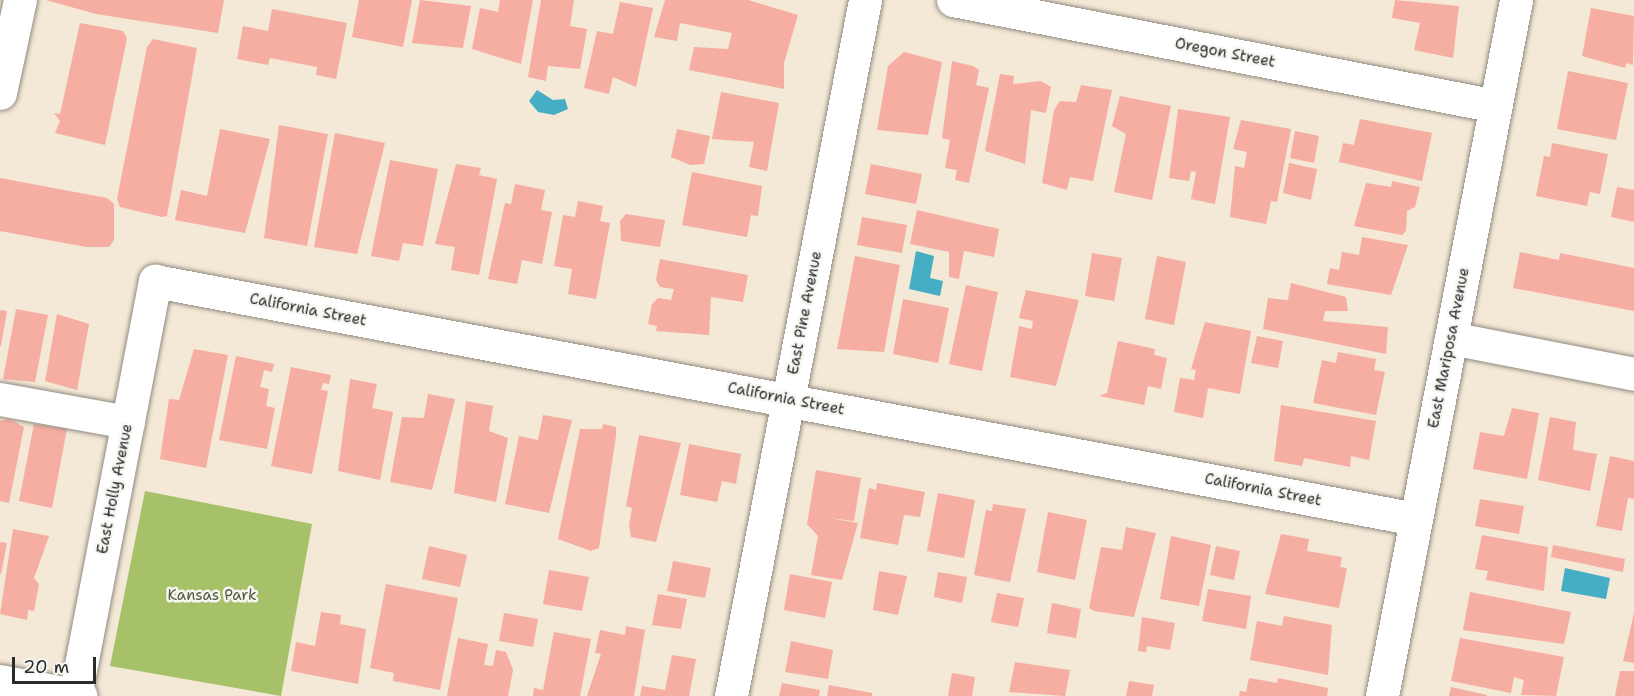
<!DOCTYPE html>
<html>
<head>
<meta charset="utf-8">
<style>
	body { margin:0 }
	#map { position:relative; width:1634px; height:696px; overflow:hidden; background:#f4e8d6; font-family:"Shantell Sans",sans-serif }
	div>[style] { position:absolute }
	.green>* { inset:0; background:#a6c168 }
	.water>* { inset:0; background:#45aec4 }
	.building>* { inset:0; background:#f6ada2 }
	.roads { filter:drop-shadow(0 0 2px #908a80) drop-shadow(0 0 2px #908a80) }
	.minor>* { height:33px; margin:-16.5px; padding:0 16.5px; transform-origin:16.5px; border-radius:16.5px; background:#fff }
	span { translate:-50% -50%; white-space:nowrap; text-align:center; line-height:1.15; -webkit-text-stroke:5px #f6f6f2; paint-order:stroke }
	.street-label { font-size:15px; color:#2b2b2b }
	.park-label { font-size:15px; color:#50583d }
	.scale { position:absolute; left:12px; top:657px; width:84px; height:27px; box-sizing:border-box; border:3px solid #2b2b2b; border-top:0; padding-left:8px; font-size:18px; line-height:21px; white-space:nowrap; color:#2b2b2b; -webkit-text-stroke:4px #f6f6f2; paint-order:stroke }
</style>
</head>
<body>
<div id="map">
	<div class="green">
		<div style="clip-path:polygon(145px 491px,312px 524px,281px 696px,110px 666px)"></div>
	</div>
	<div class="water">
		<div style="clip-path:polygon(537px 90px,553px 100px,565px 99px,568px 109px,554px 115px,538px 112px,529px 101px)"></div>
		<div style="clip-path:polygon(916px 251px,934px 256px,930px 278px,943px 281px,940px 296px,909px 289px)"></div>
		<div style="clip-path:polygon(1565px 568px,1610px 578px,1606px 599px,1561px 591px)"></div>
	</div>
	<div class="building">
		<div style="clip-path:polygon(46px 0,224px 0,218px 33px,96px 14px)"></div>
		<div style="clip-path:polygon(359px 0,412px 0,403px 47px,352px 37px)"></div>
		<div style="clip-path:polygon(420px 0,471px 6px,463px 48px,412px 43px)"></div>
		<div style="clip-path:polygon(500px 0,533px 0,521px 64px,472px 49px,480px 8px,498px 12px)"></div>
		<div style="clip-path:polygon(541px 0,574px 0,570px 26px,587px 29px,580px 69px,548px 66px,546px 81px,528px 77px)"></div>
		<div style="clip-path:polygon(665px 0,748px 0,798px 15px,784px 63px,784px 89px,689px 70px,694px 47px,728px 49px,732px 33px,680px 23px,677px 41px,654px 37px)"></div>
		<div style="clip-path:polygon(1395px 0,1459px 6px,1453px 58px,1414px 50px,1420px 23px,1392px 18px)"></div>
		<div style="clip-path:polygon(620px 2px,653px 8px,636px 87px,613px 77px,609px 94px,584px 88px,597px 31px,613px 34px)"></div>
		<div style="clip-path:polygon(1591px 8px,1634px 16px,1633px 65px,1626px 63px,1625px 68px,1582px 56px)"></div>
		<div style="clip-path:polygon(272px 9px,347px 23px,336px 79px,316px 75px,317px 67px,270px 58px,268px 65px,237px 59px,243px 26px,268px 31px)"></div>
		<div style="clip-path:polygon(80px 23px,123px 31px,127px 38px,105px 145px,55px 133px,60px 121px,54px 113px,60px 114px)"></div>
		<div style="clip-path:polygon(153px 39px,197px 48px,167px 216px,162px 217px,120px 207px,117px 199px,147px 47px)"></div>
		<div style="clip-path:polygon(904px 52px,942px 62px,928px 135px,877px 130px,888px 66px)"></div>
		<div style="clip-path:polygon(952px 61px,973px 66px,979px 70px,976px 85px,989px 88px,969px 183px,955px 180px,957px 170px,945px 168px,950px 140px,942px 138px)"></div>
		<div style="clip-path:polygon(1568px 71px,1628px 83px,1616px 140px,1557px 129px)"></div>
		<div style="clip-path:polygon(1000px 74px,1014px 76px,1013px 84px,1041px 81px,1051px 87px,1046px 113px,1031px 110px,1025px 164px,985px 151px)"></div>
		<div style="clip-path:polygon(1081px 85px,1112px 90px,1093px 181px,1070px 177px,1067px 190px,1042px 183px,1054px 110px,1060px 101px,1076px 102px)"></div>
		<div style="clip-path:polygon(721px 92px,779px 103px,767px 171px,749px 167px,754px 142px,712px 139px)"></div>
		<div style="clip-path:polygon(1120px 96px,1171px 106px,1152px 200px,1114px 192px,1126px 134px,1112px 126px)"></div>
		<div style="clip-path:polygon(1178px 109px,1230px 117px,1215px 204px,1191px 199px,1196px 172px,1191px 171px,1189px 181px,1169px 178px)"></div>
		<div style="clip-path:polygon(1360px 119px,1432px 133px,1422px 181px,1339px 162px,1343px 143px,1354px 145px)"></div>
		<div style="clip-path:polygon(1241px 120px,1291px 129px,1277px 202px,1271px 201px,1266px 224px,1230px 217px,1235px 166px,1244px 168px,1247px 152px,1233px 149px)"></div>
		<div style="clip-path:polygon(279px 125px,328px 134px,307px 246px,264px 238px)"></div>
		<div style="clip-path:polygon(220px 129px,270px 139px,245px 233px,175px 220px,181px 190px,207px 196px)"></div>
		<div style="clip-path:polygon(677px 129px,710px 136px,704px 164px,690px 165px,671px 157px)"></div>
		<div style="clip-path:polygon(1295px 131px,1319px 136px,1314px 163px,1290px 158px)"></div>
		<div style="clip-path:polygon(335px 133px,385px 143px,357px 254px,314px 247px)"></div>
		<div style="clip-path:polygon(1552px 143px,1608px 154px,1600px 194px,1590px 192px,1587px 206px,1536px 196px,1544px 156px,1550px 157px)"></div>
		<div style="clip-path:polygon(390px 160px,438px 169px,423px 246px,403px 243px,399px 261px,371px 256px)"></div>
		<div style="clip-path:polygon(1289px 163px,1317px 169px,1311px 200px,1283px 193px)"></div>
		<div style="clip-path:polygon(456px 164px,481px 168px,479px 175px,497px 179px,479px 275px,451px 270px,455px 247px,435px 244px)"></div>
		<div style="clip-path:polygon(871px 164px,922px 174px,916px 204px,865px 194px)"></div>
		<div style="clip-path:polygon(692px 172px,762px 186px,758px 216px,751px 215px,747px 237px,682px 225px)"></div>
		<div style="clip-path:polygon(0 178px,107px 198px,114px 204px,114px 240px,109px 247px,86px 247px,0 231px)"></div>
		<div style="clip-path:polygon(1392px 181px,1420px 187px,1415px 207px,1407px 211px,1406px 231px,1402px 235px,1354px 226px,1366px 183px,1391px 187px)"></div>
		<div style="clip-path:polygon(515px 184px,545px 190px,541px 210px,552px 212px,542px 264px,522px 260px,517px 284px,488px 279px,505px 203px,511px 204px)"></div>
		<div style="clip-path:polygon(1617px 187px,1634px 190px,1634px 222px,1611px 217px)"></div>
		<div style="clip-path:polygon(578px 201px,603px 206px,600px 221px,610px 223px,596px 299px,568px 294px,572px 269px,554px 266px,563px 215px,575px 217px)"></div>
		<div style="clip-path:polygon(917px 210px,999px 229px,994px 257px,964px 251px,959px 279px,949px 277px,949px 252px,910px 244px)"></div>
		<div style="clip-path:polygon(626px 214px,665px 220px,660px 247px,621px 241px,620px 221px)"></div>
		<div style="clip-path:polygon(862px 217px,907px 225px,902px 253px,857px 245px)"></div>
		<div style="clip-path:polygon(1362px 237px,1408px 245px,1391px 295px,1327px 284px,1330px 268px,1339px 270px,1342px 252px,1359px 255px)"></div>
		<div style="clip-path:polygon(1520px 252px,1559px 260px,1560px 253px,1634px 268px,1634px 311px,1513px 288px)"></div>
		<div style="clip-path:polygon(1092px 253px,1122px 258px,1114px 301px,1085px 296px)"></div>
		<div style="clip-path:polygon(855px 256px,900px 265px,884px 352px,837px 349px)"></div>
		<div style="clip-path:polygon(1157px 256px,1186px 262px,1174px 325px,1145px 319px)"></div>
		<div style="clip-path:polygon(660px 259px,748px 275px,743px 302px,711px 297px,709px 335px,656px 331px,657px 326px,648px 324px,652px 304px,658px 298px,671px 300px,674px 289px,660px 287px,656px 280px)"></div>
		<div style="clip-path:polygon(1291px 283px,1346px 297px,1348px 311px,1325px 311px,1323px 321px,1388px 327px,1386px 354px,1263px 329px,1268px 298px,1288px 300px)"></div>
		<div style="clip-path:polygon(966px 285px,998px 292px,982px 371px,949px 364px)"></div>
		<div style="clip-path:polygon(1026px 290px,1079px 300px,1056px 386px,1010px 377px,1019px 326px,1032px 329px,1033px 321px,1019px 318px)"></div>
		<div style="clip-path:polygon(903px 299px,949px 308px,938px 363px,893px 354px)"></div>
		<div style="clip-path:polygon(16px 309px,48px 315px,35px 382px,3px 379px)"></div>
		<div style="clip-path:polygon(0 310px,7px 311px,1px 346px,0 346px)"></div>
		<div style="clip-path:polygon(57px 314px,89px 324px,77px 390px,45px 381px)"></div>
		<div style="clip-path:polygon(1205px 322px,1251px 331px,1240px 394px,1208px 388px,1203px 418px,1174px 412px,1180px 378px,1194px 380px,1196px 370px,1191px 369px)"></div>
		<div style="clip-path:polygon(1257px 336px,1283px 341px,1278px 368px,1251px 363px)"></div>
		<div style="clip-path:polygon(1118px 341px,1155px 349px,1154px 355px,1167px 358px,1161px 389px,1148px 386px,1144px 405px,1099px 396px,1107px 393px)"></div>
		<div style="clip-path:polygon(194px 349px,228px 355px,206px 468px,160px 459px,169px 399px,179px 400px)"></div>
		<div style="clip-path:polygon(1338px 352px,1376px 359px,1374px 370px,1385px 372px,1376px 415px,1313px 403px,1322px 360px,1336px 363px)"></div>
		<div style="clip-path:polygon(236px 356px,274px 364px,272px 372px,264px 370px,260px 387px,269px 389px,266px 406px,275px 408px,267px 449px,219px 440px)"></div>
		<div style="clip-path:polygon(291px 367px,331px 375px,329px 384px,323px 383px,321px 390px,328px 391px,312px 474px,271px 466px)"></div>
		<div style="clip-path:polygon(350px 379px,377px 384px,372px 408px,393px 412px,380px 480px,338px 471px)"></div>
		<div style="clip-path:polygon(428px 394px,455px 399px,432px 490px,390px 482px,402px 417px,424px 418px)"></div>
		<div style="clip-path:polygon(466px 401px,493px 406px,489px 431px,508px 438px,496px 502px,454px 493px)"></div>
		<div style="clip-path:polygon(1281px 405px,1376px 421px,1369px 460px,1351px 456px,1350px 467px,1304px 458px,1302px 466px,1274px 461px)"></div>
		<div style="clip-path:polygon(1512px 408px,1539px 413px,1527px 479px,1473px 469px,1480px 432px,1504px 436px)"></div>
		<div style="clip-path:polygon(543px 415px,572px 420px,549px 513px,505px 504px,519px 436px,538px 440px)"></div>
		<div style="clip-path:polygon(1550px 417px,1576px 422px,1573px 450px,1597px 454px,1590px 491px,1538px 480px)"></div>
		<div style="clip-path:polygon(10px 419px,24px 427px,9px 503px,0 501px,0 421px)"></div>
		<div style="clip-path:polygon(34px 424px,67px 429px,52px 508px,19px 501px)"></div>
		<div style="clip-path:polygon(603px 424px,616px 427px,616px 436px,599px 548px,591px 551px,558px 539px,580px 429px,602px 429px)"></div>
		<div style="clip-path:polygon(639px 435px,681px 443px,656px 542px,631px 537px,629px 525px,632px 508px,626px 506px)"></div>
		<div style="clip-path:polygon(689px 444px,741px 454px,736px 484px,722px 481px,717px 502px,680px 495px)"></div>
		<div style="clip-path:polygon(1610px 456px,1634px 461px,1634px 499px,1628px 498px,1622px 531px,1596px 526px)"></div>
		<div style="clip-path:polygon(816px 470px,861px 478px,854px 521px,829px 518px,858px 523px,842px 580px,811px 575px,818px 536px,807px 524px)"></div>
		<div style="clip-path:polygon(877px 483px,925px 492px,920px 517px,904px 515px,898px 545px,860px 538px,869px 488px,876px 490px)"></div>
		<div style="clip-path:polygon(938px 493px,975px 500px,964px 558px,927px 551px)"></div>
		<div style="clip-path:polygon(1480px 499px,1524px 506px,1519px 534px,1475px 526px)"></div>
		<div style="clip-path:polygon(993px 504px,1026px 509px,1010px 582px,974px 575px,986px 510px,992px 511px)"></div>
		<div style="clip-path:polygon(1048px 512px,1087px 520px,1075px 580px,1037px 572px)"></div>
		<div style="clip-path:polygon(1126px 527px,1156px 533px,1134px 617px,1094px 611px,1089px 608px,1101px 547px,1122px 550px)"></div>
		<div style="clip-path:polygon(13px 529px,49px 536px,34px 578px,39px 584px,34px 611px,28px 610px,27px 620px,0 614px)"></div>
		<div style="clip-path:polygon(1281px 534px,1309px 539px,1307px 551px,1342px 557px,1340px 567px,1347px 568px,1339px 608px,1265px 594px)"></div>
		<div style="clip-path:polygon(1482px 535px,1548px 547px,1544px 591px,1486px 580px,1488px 571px,1475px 569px)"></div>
		<div style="clip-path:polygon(1171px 536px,1211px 545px,1199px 606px,1160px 599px)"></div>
		<div style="clip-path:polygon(0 542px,7px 543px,1px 574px,0 574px)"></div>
		<div style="clip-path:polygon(1553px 545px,1625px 559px,1623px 572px,1551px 557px)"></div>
		<div style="clip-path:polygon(429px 546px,467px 555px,460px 587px,422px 579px)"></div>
		<div style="clip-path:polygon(1216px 546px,1240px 551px,1234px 580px,1210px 575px)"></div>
		<div style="clip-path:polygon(673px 561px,711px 568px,705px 598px,667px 591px)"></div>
		<div style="clip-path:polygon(549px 570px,589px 577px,582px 611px,543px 604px)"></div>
		<div style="clip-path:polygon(879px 571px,907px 576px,898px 615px,873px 610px)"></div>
		<div style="clip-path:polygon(938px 572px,967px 577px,962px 603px,934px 597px)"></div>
		<div style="clip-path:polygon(790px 574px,832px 582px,825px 618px,784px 610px)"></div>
		<div style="clip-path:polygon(386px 584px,458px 598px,440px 690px,393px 681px,394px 673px,370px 668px)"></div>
		<div style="clip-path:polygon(1208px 589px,1251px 596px,1246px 629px,1202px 621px)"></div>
		<div style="clip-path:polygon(1470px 592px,1571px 612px,1564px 644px,1463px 630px)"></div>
		<div style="clip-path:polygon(997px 593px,1024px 598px,1018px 627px,991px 622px)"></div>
		<div style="clip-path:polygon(658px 594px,687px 599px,681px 629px,652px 625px)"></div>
		<div style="clip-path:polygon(1052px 603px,1081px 609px,1076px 638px,1047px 633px)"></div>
		<div style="clip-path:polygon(321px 612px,341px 615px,340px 624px,366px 629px,358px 684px,291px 671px,296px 642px,315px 646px)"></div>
		<div style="clip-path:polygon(504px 613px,538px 619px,533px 647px,499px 641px)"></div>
		<div style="clip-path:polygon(1634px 613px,1634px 663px,1623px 661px)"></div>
		<div style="clip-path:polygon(1284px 616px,1332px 625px,1328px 675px,1250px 660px,1257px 621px,1282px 626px)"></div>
		<div style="clip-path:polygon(1142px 617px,1175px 623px,1170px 650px,1147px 646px,1146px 652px,1138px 651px)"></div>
		<div style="clip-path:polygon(626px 626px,645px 630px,634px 696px,587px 696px,601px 654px,595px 653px,600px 630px,625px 635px)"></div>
		<div style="clip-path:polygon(554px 632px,591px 639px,580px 696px,533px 696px,534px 688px,543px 690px)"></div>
		<div style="clip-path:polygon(458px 638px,488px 644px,484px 665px,493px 666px,496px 650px,506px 652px,513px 670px,508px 696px,447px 696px)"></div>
		<div style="clip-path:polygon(1460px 638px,1564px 657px,1556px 696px,1521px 695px,1524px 680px,1514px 677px,1511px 693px,1451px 681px)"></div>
		<div style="clip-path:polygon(791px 641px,833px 650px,828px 679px,785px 672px)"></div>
		<div style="clip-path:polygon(672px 655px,696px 659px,689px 696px,640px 696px,642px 686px,665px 690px)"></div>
		<div style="clip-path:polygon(1015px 662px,1070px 670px,1065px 696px,1009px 692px)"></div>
		<div style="clip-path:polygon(1620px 671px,1634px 671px,1634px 696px,1615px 696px)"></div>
		<div style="clip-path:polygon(952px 673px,975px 677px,972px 696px,948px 696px)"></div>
		<div style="clip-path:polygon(1249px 678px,1277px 683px,1278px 678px,1328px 688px,1327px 696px,1239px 696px,1240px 691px,1246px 692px)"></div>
		<div style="clip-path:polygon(1129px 681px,1154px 685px,1152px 696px,1126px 696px)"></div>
		<div style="clip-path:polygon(782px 683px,820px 690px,819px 696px,779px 696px)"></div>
		<div style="clip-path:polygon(829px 685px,872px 693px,872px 696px,827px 696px)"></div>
		<div style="clip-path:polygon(1451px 687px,1487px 695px,1487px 696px,1449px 696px)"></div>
	</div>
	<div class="roads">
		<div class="minor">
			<div style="left:953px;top:0;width:553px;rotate:11.05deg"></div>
			<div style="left:0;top:93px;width:95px;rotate:-77.9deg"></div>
			<div style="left:1451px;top:338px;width:187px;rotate:11.1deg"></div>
			<div style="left:0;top:399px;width:130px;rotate:10.2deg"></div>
			<div style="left:0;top:681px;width:82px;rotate:10.5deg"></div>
			<div style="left:75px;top:696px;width:423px;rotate:-79.1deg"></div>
			<div style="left:155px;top:281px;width:1283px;rotate:10.69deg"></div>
			<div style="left:731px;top:696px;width:709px;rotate:-79.1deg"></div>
			<div style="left:1382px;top:696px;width:709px;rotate:-79.1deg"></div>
		</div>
	</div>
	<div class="street-label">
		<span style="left:1225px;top:53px;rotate:11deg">Oregon Street</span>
		<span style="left:308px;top:310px;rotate:11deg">California Street</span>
		<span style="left:805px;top:313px;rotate:-79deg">East Pine Avenue</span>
		<span style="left:1449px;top:348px;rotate:-79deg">East Mariposa Avenue</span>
		<span style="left:786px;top:399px;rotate:11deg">California Street</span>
		<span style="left:115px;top:489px;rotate:-79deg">East Holly Avenue</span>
		<span style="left:1263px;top:490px;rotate:11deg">California Street</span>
	</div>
	<div class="park-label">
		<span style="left:212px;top:596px">Kansas Park</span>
	</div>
	<div class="scale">20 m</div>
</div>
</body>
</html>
